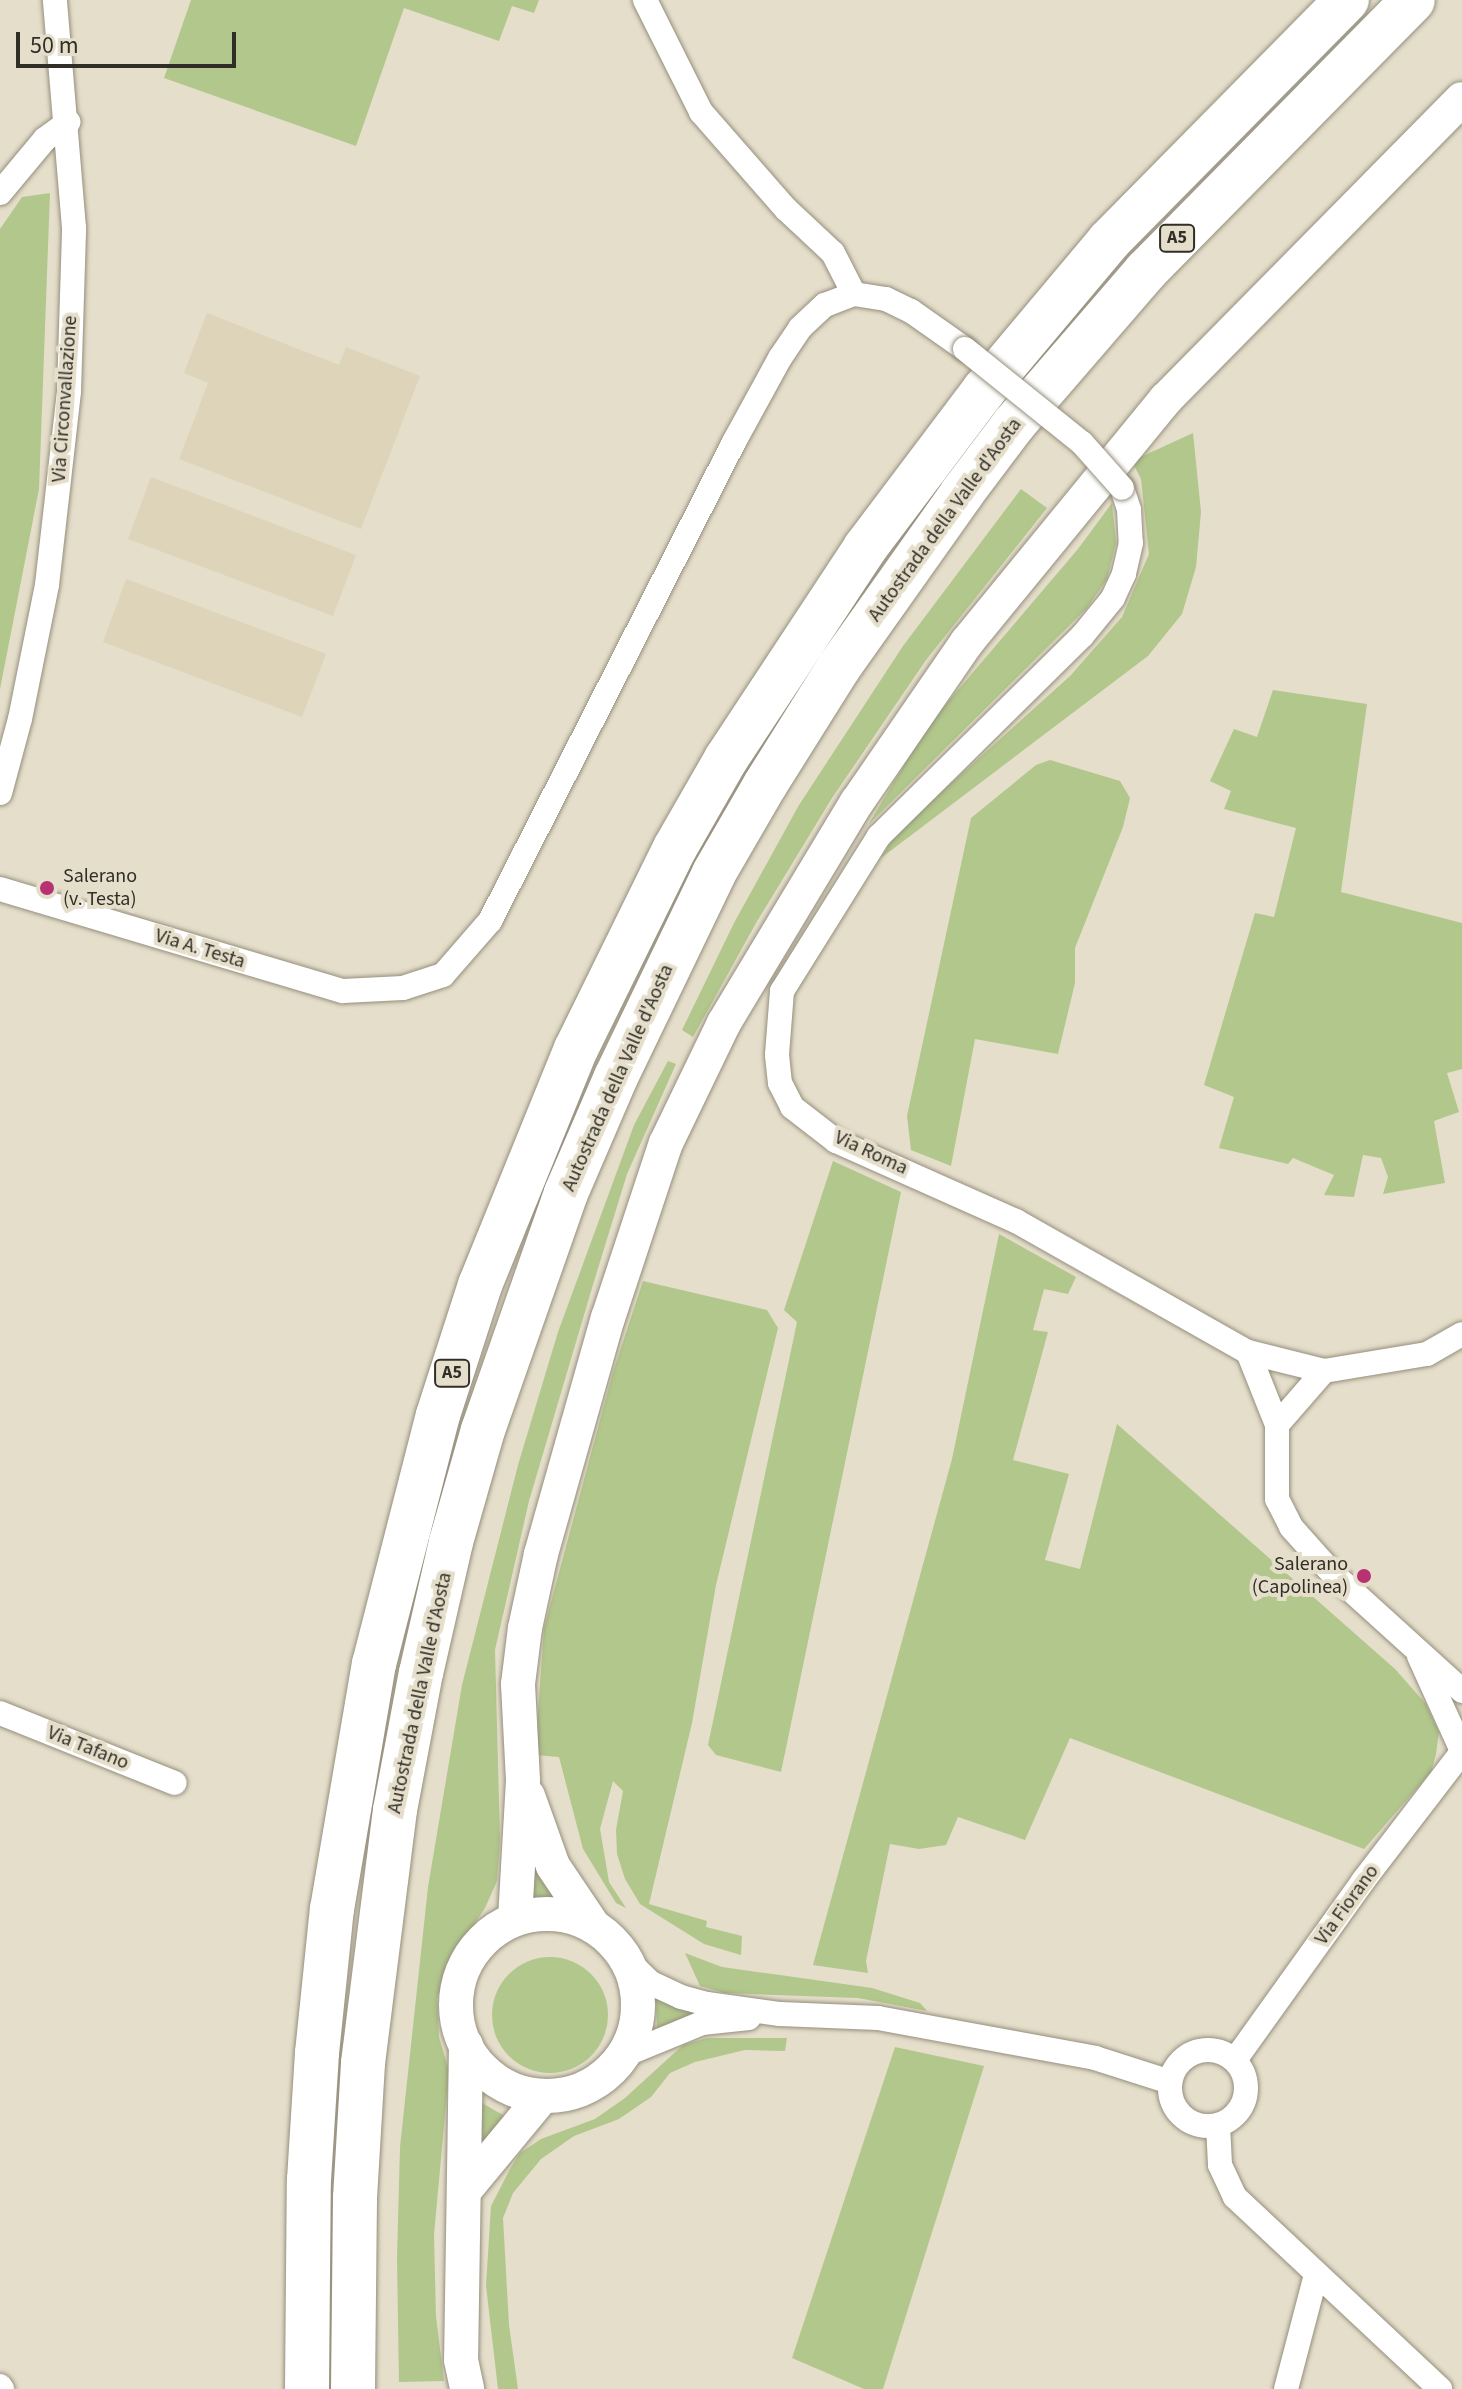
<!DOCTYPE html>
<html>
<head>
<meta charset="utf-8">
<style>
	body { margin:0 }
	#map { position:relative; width:1462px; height:2389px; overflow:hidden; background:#e5decb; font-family:"Source Sans 3",sans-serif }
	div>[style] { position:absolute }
	.built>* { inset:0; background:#ded4ba }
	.green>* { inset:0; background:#b2c78c }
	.round { border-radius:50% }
	.roads { filter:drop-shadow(0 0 2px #958f7d) drop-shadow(0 0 2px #958f7d) }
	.street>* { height:24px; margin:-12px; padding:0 12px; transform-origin:12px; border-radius:12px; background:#fff }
	.street>.ring { margin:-12px; padding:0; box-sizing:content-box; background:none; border:24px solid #fff; border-radius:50% }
	.secondary>* { height:34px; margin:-17px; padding:0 17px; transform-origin:17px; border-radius:17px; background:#fff }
	.secondary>.ring { margin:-17px; padding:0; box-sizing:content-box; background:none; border:34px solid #fff; border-radius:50% }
	.highway>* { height:44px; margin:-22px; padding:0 22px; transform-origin:22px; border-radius:22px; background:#fff }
	.bridges { filter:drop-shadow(0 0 2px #958f7d) drop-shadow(0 0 2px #958f7d) }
	.street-bridge>* { height:24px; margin:-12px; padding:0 12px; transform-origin:12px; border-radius:12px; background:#fff }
	.dots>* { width:22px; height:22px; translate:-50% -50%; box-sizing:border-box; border:4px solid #e5decb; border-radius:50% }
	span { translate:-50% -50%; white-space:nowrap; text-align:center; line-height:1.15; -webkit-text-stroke:8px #e5decb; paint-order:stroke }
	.shield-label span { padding:2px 6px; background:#e5decb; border:2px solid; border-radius:6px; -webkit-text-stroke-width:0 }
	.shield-label { font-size:18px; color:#302e26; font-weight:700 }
	.street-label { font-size:20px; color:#302e26 }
	.poi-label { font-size:20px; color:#302e26 }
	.left { translate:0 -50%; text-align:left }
	.right { translate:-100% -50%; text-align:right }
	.scale { position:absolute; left:16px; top:32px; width:220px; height:36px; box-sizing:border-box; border:4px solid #302e26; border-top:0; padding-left:10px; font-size:24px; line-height:28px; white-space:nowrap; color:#302e26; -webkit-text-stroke:6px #e5decb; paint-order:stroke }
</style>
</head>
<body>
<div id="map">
	<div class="built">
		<div style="clip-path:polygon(207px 313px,339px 365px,346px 347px,420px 376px,361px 529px,179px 459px,208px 383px,184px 373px)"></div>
		<div style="clip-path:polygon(151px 477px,356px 555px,333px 616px,128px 539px)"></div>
		<div style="clip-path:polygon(126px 579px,326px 654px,302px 717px,103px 642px)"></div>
	</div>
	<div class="green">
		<div style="clip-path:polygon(191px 0,539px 0,534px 13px,512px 6px,499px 41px,404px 8px,356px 146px,164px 78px)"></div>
		<div style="clip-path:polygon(50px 193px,39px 489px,0 689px,0 229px,22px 197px)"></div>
		<div style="clip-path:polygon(1193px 433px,1201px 512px,1196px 567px,1182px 614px,1148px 656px,881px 858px,896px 833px,1070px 676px,1122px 617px,1149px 554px,1141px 479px,1132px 461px)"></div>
		<div style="clip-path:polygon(1021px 489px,1047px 508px,926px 660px,832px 798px,756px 923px,693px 1037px,682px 1030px,734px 923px,799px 805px,903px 646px)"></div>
		<div style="clip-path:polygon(1112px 503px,1116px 543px,1107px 579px,1087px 608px,868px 825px,929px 724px,1078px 549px)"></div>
		<div style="clip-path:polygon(1273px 690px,1367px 704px,1341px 892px,1462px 923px,1462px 1069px,1447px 1073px,1459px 1112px,1434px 1121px,1445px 1183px,1383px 1194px,1388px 1177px,1381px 1158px,1363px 1155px,1354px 1197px,1324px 1195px,1334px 1175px,1293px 1158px,1288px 1164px,1219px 1148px,1234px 1097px,1204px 1085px,1255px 913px,1274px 917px,1296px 828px,1224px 809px,1231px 791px,1210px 781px,1234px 729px,1257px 737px)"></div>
		<div style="clip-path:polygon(1050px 760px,1120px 781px,1130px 798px,1123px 827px,1075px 948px,1075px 983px,1058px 1054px,975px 1039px,951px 1166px,911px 1150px,907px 1116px,971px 818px,1036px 765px)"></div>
		<div style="clip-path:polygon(668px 1061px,676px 1064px,627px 1174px,592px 1288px,529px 1501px,495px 1650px,500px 1839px,497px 1881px,485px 1908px,448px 1964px,437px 1999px,439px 2037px,449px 2071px,434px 2235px,436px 2316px,444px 2381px,399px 2382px,397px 2258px,400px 2147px,428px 1887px,462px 1685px,518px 1465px,558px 1332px,634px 1125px)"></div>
		<div style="clip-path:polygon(833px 1161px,901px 1192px,781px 1772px,716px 1755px,708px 1745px,797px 1322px,784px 1310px)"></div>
		<div style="clip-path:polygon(999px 1234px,1076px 1277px,1068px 1294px,1044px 1289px,1033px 1330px,1048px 1332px,1013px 1460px,1069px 1474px,1045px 1560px,1080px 1569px,1117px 1424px,1395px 1669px,1426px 1704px,1439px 1732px,1436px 1754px,1431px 1772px,1364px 1849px,1070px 1738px,1025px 1840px,958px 1817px,946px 1845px,919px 1849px,890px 1844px,866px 1961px,868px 1973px,813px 1965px,952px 1459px)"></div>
		<div style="clip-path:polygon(643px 1281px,767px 1310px,778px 1328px,716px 1585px,692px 1723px,649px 1904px,707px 1921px,706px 1927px,742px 1936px,741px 1955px,704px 1944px,640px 1904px,625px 1879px,617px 1854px,616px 1830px,623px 1791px,613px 1781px,600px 1829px,609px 1882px,626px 1908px,616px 1903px,583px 1849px,559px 1757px,535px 1755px,544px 1628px,613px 1372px)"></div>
		<div style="clip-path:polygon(531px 1851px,555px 1903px,524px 1905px)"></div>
		<div style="clip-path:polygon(685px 1953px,722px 1967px,872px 1988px,920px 2003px,927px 2011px,858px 1998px,725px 1993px,700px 1986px)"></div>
		<div class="round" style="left:492px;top:1957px;width:116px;height:116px"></div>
		<div style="clip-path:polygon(656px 1996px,702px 2013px,657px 2031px)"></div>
		<div style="clip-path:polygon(707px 2038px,787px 2038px,785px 2051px,745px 2050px,695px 2062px,670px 2073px,651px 2097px,619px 2119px,574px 2136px,541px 2159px,513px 2193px,503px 2218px,509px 2325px,518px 2389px,498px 2389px,486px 2286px,491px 2206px,510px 2169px,520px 2153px,541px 2139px,595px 2119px,625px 2098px,683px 2045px)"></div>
		<div style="clip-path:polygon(895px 2047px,984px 2066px,883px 2389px,864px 2389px,792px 2358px)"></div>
		<div style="clip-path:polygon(482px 2103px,510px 2119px,475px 2160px)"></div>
	</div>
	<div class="roads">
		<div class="street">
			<div style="left:645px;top:0;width:125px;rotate:63.4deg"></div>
			<div style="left:701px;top:112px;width:129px;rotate:48.8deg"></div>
			<div style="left:786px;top:209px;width:64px;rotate:43.1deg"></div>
			<div style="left:833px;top:253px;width:46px;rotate:62.9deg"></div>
			<div style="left:0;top:193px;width:70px;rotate:-50.2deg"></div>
			<div style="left:45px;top:139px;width:29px;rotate:-36deg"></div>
			<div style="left:1122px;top:488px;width:23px;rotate:72deg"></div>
			<div style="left:1129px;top:510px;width:33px;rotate:87deg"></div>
			<div style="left:1131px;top:543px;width:32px;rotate:103deg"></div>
			<div style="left:1124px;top:574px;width:26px;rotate:115deg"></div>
			<div style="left:1113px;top:598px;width:49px;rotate:129.2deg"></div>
			<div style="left:1082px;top:636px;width:285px;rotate:135.4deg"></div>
			<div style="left:879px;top:836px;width:183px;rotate:122deg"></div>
			<div style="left:782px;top:991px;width:64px;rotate:94.5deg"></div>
			<div style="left:777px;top:1055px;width:28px;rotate:84deg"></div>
			<div style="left:780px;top:1083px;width:27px;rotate:63deg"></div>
			<div style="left:792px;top:1107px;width:56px;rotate:37.7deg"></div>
			<div style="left:836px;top:1141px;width:197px;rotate:24deg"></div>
			<div style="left:1016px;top:1221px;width:266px;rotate:29.5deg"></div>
			<div style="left:1248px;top:1352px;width:78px;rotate:14deg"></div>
			<div style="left:1324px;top:1371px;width:104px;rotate:-9.4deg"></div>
			<div style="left:1427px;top:1354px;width:40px;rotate:-29.7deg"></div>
			<div style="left:0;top:793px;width:77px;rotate:-74.9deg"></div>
			<div style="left:20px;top:719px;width:137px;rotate:-78.6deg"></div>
			<div style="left:47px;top:585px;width:195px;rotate:-83.5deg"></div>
			<div style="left:69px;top:391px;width:163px;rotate:-88.2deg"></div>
			<div style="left:74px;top:228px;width:229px;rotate:-94.8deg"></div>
			<div style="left:0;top:889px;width:358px;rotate:16.6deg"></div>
			<div style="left:343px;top:991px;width:60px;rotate:-2.9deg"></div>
			<div style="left:403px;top:988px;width:42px;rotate:-18deg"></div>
			<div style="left:443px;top:975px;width:72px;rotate:-49deg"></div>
			<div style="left:490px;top:921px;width:538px;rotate:-63.01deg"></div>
			<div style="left:734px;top:442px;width:96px;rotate:-61.3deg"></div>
			<div style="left:780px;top:358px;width:36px;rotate:-56deg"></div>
			<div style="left:800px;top:328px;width:34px;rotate:-43deg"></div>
			<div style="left:825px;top:305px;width:31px;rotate:-21deg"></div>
			<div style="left:854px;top:294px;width:32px;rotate:9deg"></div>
			<div style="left:886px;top:299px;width:28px;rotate:26deg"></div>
			<div style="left:911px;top:311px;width:66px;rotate:35.1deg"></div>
			<div style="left:1248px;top:1352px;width:79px;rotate:68.3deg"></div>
			<div style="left:1277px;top:1425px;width:74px;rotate:90deg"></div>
			<div style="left:1277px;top:1499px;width:31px;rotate:63deg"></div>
			<div style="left:1291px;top:1527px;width:62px;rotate:48.3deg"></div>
			<div style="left:1332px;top:1573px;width:176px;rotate:42.2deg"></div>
			<div style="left:1277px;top:1425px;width:72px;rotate:-49deg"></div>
			<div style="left:1419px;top:1656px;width:104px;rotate:65.6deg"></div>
			<div style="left:0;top:1713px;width:188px;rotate:21.8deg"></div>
			<div style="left:628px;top:1961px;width:32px;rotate:44deg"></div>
			<div style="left:651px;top:1983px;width:33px;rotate:25deg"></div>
			<div style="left:681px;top:1997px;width:27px;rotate:15deg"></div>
			<div style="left:707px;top:2004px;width:74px;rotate:7.8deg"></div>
			<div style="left:780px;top:2014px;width:98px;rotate:2.3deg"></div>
			<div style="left:878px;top:2018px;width:221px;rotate:10.4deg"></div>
			<div style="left:1095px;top:2058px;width:79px;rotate:17.7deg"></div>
			<div class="ring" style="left:1170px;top:2050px;width:52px;height:52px"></div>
			<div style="left:622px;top:2056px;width:87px;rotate:-22.4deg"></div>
			<div style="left:702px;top:2023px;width:47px;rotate:-6.1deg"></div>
			<div style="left:1235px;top:2060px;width:220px;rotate:-54.4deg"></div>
			<div style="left:1363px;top:1881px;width:163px;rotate:-52.5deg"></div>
			<div style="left:1218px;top:2125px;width:40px;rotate:87.1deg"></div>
			<div style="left:1220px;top:2165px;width:35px;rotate:65deg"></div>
			<div style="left:1235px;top:2197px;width:281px;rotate:43.1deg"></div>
			<div style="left:0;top:2386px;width:4px;rotate:56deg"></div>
			<div style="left:1286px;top:2389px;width:118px;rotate:-75.3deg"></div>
		</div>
		<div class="secondary">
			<div style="left:528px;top:1796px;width:74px;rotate:70.3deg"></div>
			<div style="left:553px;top:1866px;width:73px;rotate:56.1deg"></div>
			<div class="ring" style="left:456px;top:1914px;width:148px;height:148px"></div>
			<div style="left:515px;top:1919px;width:139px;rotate:-86.7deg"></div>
			<div style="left:523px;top:1780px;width:96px;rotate:-93deg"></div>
			<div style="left:518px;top:1684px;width:56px;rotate:-82.9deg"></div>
			<div style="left:525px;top:1628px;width:76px;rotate:-77.8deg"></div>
			<div style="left:541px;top:1554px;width:245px;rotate:-74.2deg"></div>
			<div style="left:608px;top:1318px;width:184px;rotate:-71.7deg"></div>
			<div style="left:666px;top:1143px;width:133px;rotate:-64.2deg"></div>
			<div style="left:724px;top:1023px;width:258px;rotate:-59deg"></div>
			<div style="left:857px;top:802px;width:194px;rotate:-55.5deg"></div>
			<div style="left:967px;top:642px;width:314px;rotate:-50.7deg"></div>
			<div style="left:1166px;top:399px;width:421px;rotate:-45.4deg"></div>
			<div style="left:466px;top:2045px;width:315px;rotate:90.9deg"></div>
			<div style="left:461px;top:2360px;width:30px;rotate:78deg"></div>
			<div style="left:465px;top:2190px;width:119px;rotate:-50.4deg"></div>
		</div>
		<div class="highway">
			<div style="left:307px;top:2389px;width:209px;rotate:-89.5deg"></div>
			<div style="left:309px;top:2180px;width:127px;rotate:-86.4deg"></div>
			<div style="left:317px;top:2053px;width:145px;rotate:-84.1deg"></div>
			<div style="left:332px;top:1909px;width:249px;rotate:-80.3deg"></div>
			<div style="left:374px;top:1664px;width:257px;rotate:-75.6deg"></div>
			<div style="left:438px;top:1415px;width:137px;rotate:-72.1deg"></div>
			<div style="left:480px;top:1285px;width:255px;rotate:-67.9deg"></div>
			<div style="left:576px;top:1049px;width:224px;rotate:-63.8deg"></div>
			<div style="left:675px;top:848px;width:103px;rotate:-60.2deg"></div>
			<div style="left:726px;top:759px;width:253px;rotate:-56.6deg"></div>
			<div style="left:865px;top:548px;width:198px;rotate:-53deg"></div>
			<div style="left:984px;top:390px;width:194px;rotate:-50deg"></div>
			<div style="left:1109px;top:241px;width:339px;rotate:-45.4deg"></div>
			<div style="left:353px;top:2389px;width:191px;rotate:-89.4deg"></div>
			<div style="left:355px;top:2198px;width:135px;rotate:-86.6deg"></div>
			<div style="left:363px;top:2063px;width:255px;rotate:-82.8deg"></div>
			<div style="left:395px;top:1810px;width:139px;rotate:-79.3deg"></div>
			<div style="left:421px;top:1673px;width:134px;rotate:-77.1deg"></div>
			<div style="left:451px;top:1542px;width:116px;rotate:-74.1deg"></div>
			<div style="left:483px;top:1430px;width:251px;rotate:-70.7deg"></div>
			<div style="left:566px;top:1193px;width:126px;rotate:-66.7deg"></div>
			<div style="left:616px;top:1077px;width:226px;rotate:-64.3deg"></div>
			<div style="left:714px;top:873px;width:102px;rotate:-59.9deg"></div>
			<div style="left:765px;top:785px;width:139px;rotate:-57.9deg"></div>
			<div style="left:839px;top:667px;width:213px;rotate:-54.7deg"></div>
			<div style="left:962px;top:493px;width:86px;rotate:-53deg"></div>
			<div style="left:1014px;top:424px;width:202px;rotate:-49.2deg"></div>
			<div style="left:1146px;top:271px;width:380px;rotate:-45.4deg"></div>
		</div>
	</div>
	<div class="bridges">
		<div class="street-bridge">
			<div style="left:965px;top:349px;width:150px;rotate:38.8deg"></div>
			<div style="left:1082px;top:443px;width:60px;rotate:48.4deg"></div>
		</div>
	</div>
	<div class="dots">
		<div style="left:47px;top:888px;background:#b83173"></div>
		<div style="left:1364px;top:1576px;background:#b83173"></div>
	</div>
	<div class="shield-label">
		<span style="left:1177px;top:238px">A5</span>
		<span style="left:452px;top:1373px">A5</span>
	</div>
	<div class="street-label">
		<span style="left:65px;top:399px;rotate:-86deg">Via Circonvallazione</span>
		<span style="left:945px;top:520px;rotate:-54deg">Autostrada della Valle d'Aosta</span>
		<span style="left:200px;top:949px;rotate:17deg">Via A. Testa</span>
		<span style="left:618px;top:1078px;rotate:-66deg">Autostrada della Valle d'Aosta</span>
		<span style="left:871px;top:1153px;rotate:25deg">Via Roma</span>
		<span style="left:420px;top:1693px;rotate:-78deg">Autostrada della Valle d'Aosta</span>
		<span style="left:88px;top:1748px;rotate:22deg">Via Tafano</span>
		<span style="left:1347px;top:1905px;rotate:-54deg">Via Fiorano</span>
	</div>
	<div class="poi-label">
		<span class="left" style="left:63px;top:888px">Salerano<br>(v. Testa)</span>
		<span class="right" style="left:1348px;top:1576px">Salerano<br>(Capolinea)</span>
	</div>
	<div class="scale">50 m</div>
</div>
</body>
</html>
